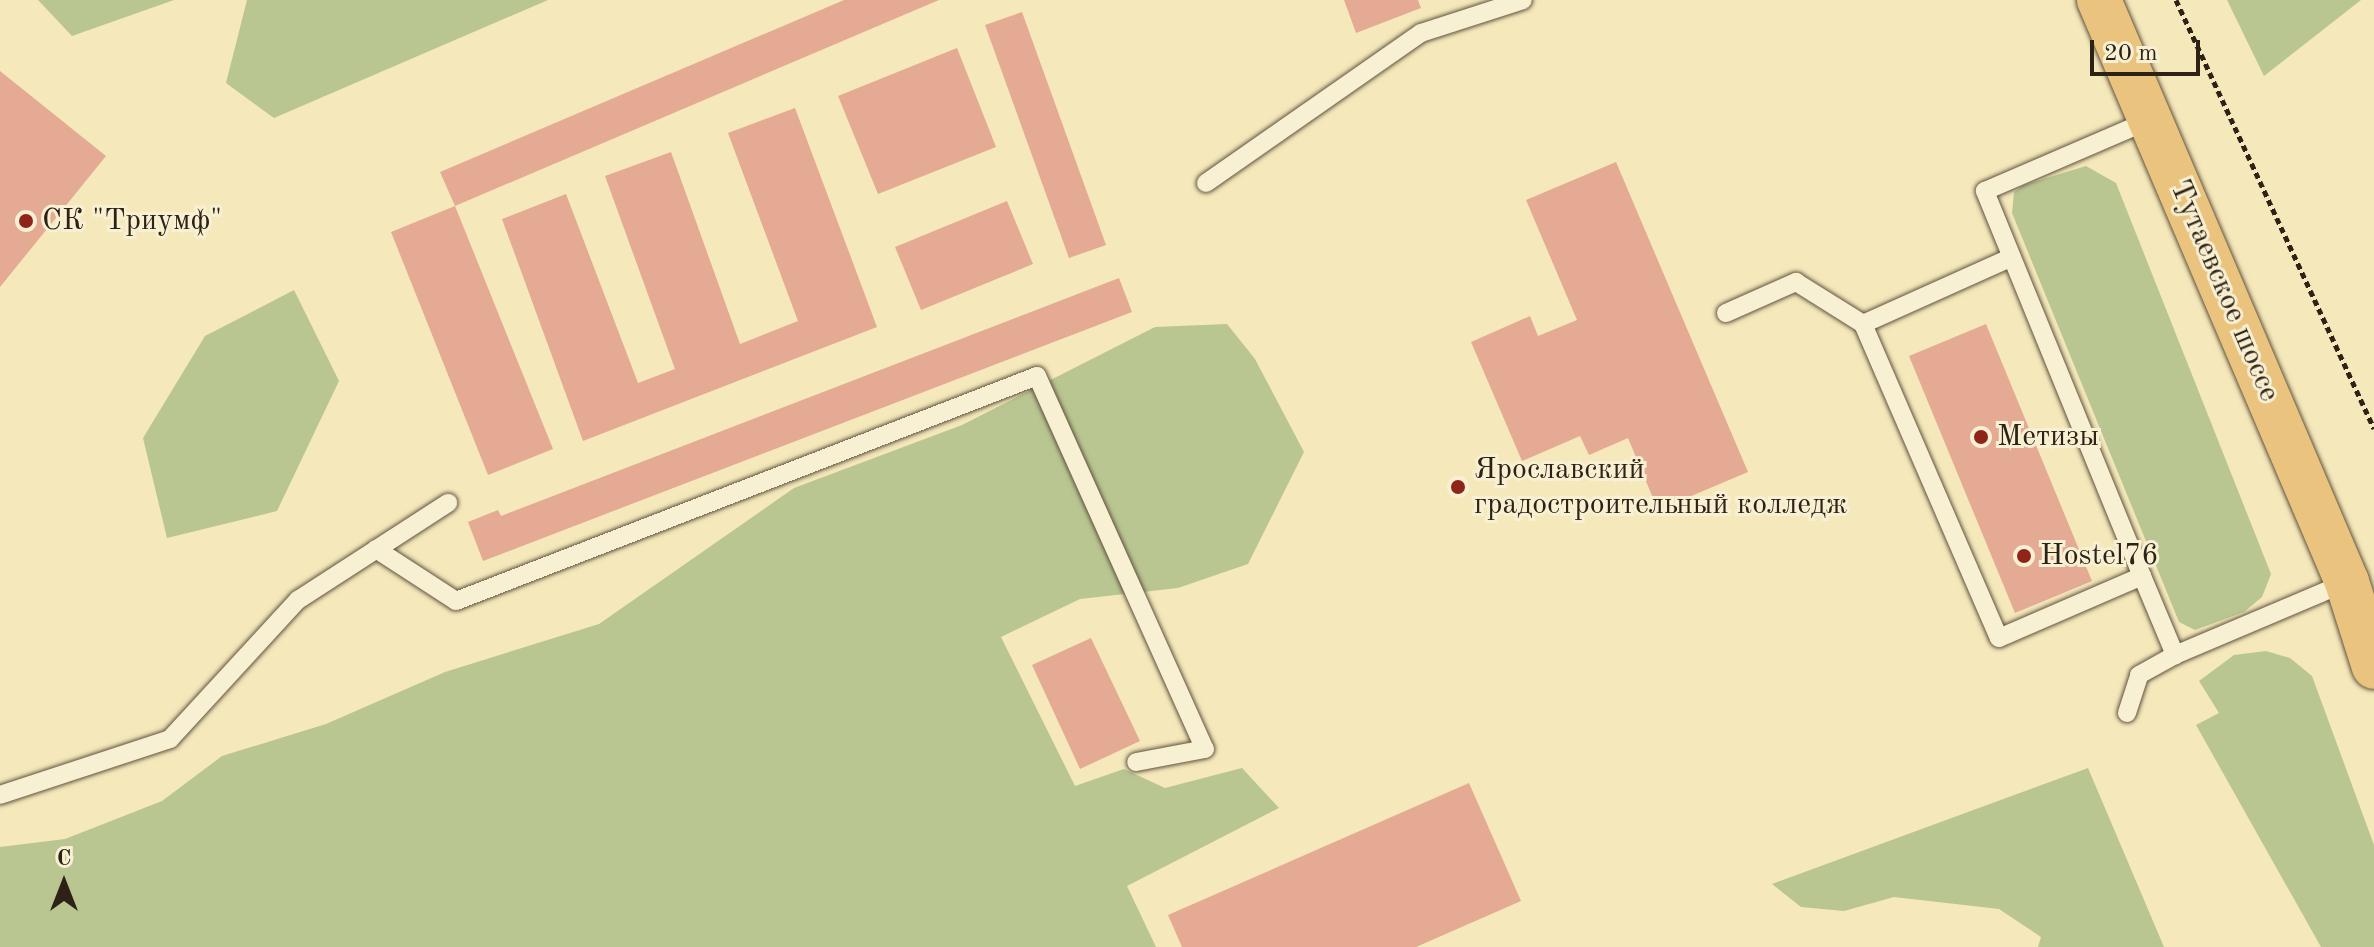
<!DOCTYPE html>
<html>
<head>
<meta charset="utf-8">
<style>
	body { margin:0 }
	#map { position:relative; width:2374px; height:947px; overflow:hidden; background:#f5e8bb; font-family:"Old Standard TT",serif }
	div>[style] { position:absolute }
	.green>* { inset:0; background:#b9c692 }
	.building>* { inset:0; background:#e5aa94 }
	.path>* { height:5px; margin-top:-2.5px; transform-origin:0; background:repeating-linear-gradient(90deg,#2e2115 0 6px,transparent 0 10px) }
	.roads { filter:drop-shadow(0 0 2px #60533e) drop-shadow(0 0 2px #60533e) }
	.service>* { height:18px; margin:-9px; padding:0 9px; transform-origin:9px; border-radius:9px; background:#f8f0d3 }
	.primary>* { height:44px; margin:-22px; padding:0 22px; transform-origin:22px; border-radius:22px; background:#eac47e }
	.dots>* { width:22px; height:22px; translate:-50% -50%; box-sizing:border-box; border:4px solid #f8f0d3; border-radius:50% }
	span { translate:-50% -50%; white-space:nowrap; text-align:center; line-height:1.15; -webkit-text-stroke:6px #f8f0d3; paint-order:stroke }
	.poi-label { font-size:30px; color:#2e2115 }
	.left { translate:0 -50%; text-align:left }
	.street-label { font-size:30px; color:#2e2115 }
	.north { position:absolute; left:24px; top:843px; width:80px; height:80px; -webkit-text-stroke:6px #f8f0d3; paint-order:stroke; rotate:0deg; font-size:22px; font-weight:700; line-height:32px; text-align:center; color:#2e2115 }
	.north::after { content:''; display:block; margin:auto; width:28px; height:36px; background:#2e2115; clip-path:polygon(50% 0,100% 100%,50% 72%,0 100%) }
	.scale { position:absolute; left:2090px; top:40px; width:110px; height:36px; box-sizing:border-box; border:4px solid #2e2115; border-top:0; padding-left:10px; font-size:24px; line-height:28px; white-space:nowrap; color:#2e2115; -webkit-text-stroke:6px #f8f0d3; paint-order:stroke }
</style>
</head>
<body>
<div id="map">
	<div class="green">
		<div style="clip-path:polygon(38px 0,174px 0,72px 36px)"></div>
		<div style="clip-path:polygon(247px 0,548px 0,274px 118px,226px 83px)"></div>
		<div style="clip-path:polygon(2227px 0,2361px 0,2264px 76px)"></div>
		<div style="clip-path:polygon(2086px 166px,2116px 183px,2271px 574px,2262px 597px,2244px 612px,2195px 630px,2179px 622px,2012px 213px,2014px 192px,2024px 185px)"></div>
		<div style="clip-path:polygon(294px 290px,339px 381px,277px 511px,167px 538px,143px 438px,205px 336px)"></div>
		<div style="clip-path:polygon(1227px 324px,1255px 359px,1304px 452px,1248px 564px,1178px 588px,1080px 599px,1001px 637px,1075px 786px,1124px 769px,1165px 788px,1242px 768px,1279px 808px,1127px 886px,1156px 947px,0 947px,0 847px,65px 839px,162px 801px,222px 756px,326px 724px,445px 672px,599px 624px,794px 488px,962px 425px,1155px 327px)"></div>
		<div style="clip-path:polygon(2266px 651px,2290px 658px,2312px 676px,2374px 845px,2374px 947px,2321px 947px,2196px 725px,2219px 713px,2199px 681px,2234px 655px)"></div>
		<div style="clip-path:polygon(2088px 768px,2164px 947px,2038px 947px,2041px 937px,1999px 909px,1894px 897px,1844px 911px,1801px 907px,1772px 884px)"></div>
	</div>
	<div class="building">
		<div style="clip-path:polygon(844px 0,939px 0,455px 206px,440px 172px)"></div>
		<div style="clip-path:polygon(1344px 0,1418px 0,1421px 8px,1356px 33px)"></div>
		<div style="clip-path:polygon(1022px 12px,1106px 245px,1069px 258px,985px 25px)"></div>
		<div style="clip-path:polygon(957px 48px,996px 147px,878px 194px,838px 96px)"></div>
		<div style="clip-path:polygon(0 71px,106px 156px,0 287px)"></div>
		<div style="clip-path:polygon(795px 108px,877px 327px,583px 441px,502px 219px,566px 194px,638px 383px,675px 369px,605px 176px,671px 152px,740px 344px,798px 321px,728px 133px)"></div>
		<div style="clip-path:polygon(1616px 162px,1748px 472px,1658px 510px,1628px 438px,1589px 455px,1580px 436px,1522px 461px,1471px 342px,1530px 316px,1538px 336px,1577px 320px,1526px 200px)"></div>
		<div style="clip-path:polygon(1007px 201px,1033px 264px,921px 310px,895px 247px)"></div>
		<div style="clip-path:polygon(455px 206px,553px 449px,488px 475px,391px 232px)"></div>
		<div style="clip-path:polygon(1119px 278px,1132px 312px,483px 561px,468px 522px,498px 510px,501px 516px)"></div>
		<div style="clip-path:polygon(1986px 324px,2092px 581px,2015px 613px,1909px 356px)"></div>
		<div style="clip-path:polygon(1091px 638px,1140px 741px,1080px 769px,1032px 665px)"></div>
		<div style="clip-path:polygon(1469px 783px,1521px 901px,1416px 947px,1182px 947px,1168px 915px)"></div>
	</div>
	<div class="path">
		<div style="left:2176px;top:0;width:472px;rotate:65.2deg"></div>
	</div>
	<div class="roads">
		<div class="service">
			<div style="left:1206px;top:183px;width:262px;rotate:-34.9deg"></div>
			<div style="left:1421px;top:33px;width:107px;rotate:-17.9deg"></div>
			<div style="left:1726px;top:313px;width:77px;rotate:-23.9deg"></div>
			<div style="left:1796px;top:282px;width:79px;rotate:32.1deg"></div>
			<div style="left:1863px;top:324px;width:163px;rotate:-24.2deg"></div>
			<div style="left:1863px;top:324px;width:342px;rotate:66.6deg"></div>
			<div style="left:1999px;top:638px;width:156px;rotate:-23.4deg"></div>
			<div style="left:2142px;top:576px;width:416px;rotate:-112.2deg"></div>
			<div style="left:1985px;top:191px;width:180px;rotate:-23.3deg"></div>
			<div style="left:376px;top:549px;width:95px;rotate:33deg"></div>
			<div style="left:456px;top:601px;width:623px;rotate:-21.17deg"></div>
			<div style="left:1037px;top:376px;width:409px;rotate:65.8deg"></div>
			<div style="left:1205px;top:749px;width:70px;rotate:169.3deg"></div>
			<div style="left:2142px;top:576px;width:86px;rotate:67.3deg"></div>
			<div style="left:2175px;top:655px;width:187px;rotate:-23deg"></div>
			<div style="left:2127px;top:713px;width:40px;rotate:-72deg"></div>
			<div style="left:2139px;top:675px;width:41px;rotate:-29.1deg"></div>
			<div style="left:0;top:795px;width:179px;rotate:-18.2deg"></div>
			<div style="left:170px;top:739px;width:189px;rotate:-47.4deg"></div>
			<div style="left:298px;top:600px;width:179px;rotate:-32.9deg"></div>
		</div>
		<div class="primary">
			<div style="left:2099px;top:0;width:633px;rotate:66.92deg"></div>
			<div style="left:2347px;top:582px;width:89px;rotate:72.4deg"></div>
		</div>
	</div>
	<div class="dots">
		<div style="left:26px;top:221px;background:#8f2418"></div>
		<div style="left:1981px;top:437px;background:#8f2418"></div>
		<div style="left:1458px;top:487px;background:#8f2418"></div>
		<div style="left:2024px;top:556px;background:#8f2418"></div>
	</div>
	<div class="poi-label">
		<span class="left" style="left:42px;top:221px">СК "Триумф"</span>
		<span class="left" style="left:1997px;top:437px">Метизы</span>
		<span class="left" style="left:1474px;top:487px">Ярославский<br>градостроительный колледж</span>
		<span class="left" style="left:2040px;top:556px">Hostel76</span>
	</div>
	<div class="street-label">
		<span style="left:2224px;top:291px;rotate:67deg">Тутаевское шоссе</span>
	</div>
	<div class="north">С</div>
	<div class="scale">20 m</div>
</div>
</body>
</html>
